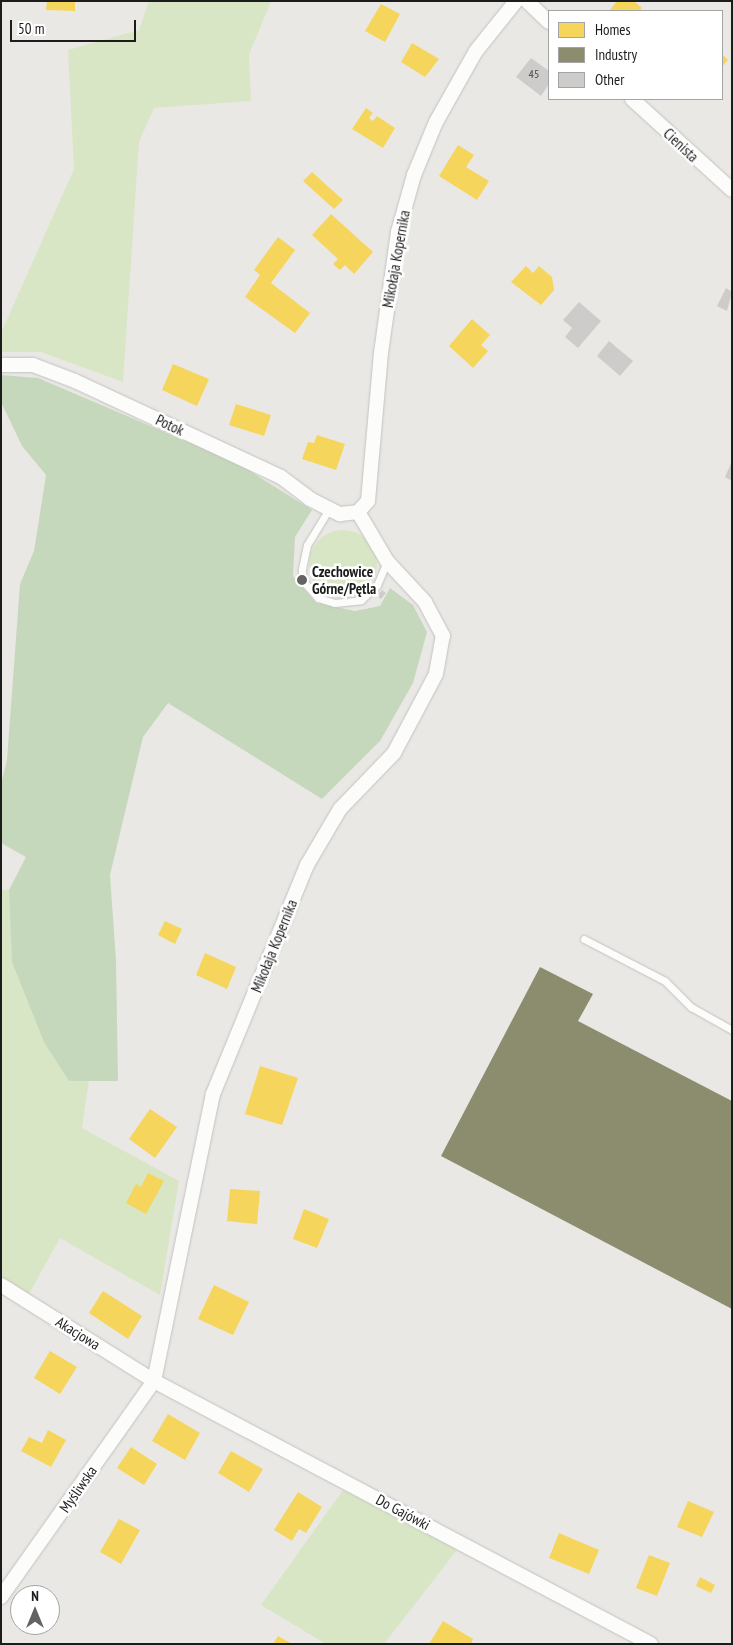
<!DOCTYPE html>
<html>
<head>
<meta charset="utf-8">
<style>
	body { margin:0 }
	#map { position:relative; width:733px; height:1645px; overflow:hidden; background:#eae8e5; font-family:"PT Sans Narrow",sans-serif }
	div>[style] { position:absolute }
	.grass>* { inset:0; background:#d8e6c5 }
	.round { border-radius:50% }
	.forest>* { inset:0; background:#c6d8bb }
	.homes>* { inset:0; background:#f6d55c }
	.industry>* { inset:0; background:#8c8c6e }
	.building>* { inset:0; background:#ceccca }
	.roads { filter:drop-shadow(0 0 1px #c3c2c1) drop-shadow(0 0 1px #c3c2c1) }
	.lane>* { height:7px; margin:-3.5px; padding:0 3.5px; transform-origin:3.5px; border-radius:3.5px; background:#fcfcfb }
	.street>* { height:14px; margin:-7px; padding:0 7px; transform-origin:7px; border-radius:7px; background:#fcfcfb }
	.dots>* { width:14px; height:14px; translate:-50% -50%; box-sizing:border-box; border:2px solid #fff; border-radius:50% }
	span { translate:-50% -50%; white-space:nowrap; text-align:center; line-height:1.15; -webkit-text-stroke:5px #fff; paint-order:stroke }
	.number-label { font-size:12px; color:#484848 }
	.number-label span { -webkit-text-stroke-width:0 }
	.street-label { font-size:15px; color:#1c1c1c }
	.poi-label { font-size:15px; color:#1c1c1c; font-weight:700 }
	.left { translate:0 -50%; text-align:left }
	.frame { position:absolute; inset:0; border:2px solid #1c1c1c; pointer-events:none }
	.legend { position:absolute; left:548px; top:10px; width:175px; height:90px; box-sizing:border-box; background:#fff; border:1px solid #a4a4a4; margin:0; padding:6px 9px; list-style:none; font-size:15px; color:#1c1c1c }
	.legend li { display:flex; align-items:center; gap:10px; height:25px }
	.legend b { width:25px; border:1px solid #a4a4a4 }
	.north { position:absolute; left:10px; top:1585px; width:50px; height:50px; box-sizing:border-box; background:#fff; border:1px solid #a4a4a4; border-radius:50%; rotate:0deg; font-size:14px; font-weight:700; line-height:20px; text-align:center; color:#1c1c1c }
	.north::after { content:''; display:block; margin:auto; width:18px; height:22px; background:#646362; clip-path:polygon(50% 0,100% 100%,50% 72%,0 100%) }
	.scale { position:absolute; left:10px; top:20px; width:126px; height:22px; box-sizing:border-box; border:2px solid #1c1c1c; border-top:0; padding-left:6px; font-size:15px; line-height:18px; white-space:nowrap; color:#1c1c1c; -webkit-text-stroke:4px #fff; paint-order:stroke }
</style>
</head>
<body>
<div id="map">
	<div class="grass">
		<div style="clip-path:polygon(149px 1px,271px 1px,249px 55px,251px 101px,154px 108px,139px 142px,123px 382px,41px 352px,1px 352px,1px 333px,74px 169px,68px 50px,139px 30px)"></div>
		<div class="round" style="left:309px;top:530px;width:68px;height:68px"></div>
		<div style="clip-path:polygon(1px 890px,9px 890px,13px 962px,69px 1081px,89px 1081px,82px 1128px,179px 1181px,160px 1295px,60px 1238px,29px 1294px,1px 1277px)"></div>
		<div style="clip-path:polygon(343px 1490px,457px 1550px,384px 1644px,326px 1644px,261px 1605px)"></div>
	</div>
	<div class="forest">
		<div style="clip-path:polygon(1px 375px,38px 378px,237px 463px,312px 510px,295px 537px,293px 576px,316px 603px,355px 611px,380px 606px,390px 588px,413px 605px,427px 632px,413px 683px,380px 741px,322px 799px,168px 703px,143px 737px,110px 875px,116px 960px,118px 1081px,69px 1081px,44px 1042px,12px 962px,9px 890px,26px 857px,1px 843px,1px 784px,7px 760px,20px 584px,34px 551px,46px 475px,22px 446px,1px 402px)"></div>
	</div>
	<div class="homes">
		<div style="clip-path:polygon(47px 1px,75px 1px,75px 11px,46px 10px)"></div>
		<div style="clip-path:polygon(617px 1px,634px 1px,642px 8px,639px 11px,609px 11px)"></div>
		<div style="clip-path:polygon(381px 4px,400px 14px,385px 42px,365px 31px)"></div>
		<div style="clip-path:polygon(412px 43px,439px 59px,425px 77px,401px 62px)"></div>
		<div style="clip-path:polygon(722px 54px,728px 60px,722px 67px)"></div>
		<div style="clip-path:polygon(366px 108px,373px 113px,369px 118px,373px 121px,377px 116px,395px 128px,383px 148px,352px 129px)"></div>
		<div style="clip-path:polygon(458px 145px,474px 155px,466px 167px,489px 181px,477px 200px,439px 176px)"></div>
		<div style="clip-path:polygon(312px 172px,343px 200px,334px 209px,303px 181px)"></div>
		<div style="clip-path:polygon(331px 214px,373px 252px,354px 274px,345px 265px,340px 270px,333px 264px,338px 259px,312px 235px)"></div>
		<div style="clip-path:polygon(278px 237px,295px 250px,271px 283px,310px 313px,295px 333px,245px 297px,260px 275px,254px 270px)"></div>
		<div style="clip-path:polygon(526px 266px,533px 273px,539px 266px,552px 277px,554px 290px,541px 305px,511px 282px)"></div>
		<div style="clip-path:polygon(472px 319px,490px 335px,481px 345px,488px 351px,473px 368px,449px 346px)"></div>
		<div style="clip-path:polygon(173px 364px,209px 379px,197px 406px,162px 390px)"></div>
		<div style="clip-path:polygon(236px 404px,271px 415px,264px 436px,229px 425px)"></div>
		<div style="clip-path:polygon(317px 435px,345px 444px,336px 470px,302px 459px,308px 442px,314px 443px)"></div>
		<div style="clip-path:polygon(165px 921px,182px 929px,175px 944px,158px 935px)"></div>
		<div style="clip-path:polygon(205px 953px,236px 967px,227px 989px,196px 975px)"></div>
		<div style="clip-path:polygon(260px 1066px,298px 1078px,282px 1125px,245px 1114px)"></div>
		<div style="clip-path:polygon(150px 1109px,177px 1127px,155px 1158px,129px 1139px)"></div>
		<div style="clip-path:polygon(148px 1173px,164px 1181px,146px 1214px,126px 1203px,136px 1184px,141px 1187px)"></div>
		<div style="clip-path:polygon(230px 1189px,260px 1191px,257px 1224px,227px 1221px)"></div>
		<div style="clip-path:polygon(304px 1209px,329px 1219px,317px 1248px,293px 1239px)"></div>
		<div style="clip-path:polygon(214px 1285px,249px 1302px,233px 1335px,198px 1319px)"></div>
		<div style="clip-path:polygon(103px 1291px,142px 1316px,128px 1339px,89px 1313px)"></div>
		<div style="clip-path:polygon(50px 1351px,77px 1367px,60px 1394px,34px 1378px)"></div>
		<div style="clip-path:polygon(168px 1414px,200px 1433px,185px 1460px,152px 1441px)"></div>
		<div style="clip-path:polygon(48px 1430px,66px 1440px,51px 1467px,21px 1451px,29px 1437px,42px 1443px)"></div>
		<div style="clip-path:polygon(131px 1447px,157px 1464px,144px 1485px,117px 1468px)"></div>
		<div style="clip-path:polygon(231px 1451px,263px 1469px,249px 1492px,218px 1473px)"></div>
		<div style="clip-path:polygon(298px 1492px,322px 1507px,306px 1533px,299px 1529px,292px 1541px,274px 1530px)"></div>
		<div style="clip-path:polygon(688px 1501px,714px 1512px,702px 1537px,677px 1527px)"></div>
		<div style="clip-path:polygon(119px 1519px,140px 1530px,121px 1564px,100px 1552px)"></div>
		<div style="clip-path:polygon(559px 1533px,599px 1550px,589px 1574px,549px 1558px)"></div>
		<div style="clip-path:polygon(649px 1555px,670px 1563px,657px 1596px,636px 1588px)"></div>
		<div style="clip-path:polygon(700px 1577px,715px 1585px,711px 1593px,696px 1586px)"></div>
		<div style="clip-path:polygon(443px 1621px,473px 1639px,471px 1644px,429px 1644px)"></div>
		<div style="clip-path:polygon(278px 1636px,292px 1644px,273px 1644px)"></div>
	</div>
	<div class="industry">
		<div style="clip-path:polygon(540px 967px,593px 994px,578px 1021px,732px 1101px,732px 1309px,441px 1156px)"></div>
	</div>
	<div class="building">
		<div style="clip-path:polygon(531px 58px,549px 71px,549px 84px,541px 96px,516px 77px)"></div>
		<div style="clip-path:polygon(726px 288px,732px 292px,727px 311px,717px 306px)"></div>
		<div style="clip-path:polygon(579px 302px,601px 321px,578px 348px,565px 337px,572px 328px,563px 320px)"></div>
		<div style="clip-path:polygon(609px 341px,633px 361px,620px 376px,597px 356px)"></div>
		<div style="clip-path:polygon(732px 461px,732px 481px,725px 477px)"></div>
		<div style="clip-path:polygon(382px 590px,386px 593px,381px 599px,377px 596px)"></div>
	</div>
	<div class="roads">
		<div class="lane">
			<div style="left:329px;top:509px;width:42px;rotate:121.4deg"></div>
			<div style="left:307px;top:545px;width:25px;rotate:102deg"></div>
			<div style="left:302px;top:569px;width:11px;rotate:90deg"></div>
			<div style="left:302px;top:580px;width:24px;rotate:48deg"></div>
			<div style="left:318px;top:598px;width:17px;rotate:17deg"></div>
			<div style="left:334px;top:603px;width:27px;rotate:-6deg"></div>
			<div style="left:361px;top:600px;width:22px;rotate:-43deg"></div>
			<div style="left:377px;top:585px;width:26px;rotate:-67deg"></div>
			<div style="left:584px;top:939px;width:91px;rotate:27.4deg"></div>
			<div style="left:665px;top:981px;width:37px;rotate:45deg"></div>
			<div style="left:691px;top:1007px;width:47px;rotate:29.3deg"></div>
		</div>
		<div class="street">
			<div style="left:527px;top:1px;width:30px;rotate:44deg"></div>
			<div style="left:632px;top:99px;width:135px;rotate:42.3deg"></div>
			<div style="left:1px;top:365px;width:32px"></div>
			<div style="left:33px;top:365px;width:45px;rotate:20.9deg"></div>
			<div style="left:75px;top:381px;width:227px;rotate:25deg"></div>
			<div style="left:281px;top:477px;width:36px;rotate:37deg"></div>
			<div style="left:310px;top:499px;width:34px;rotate:27deg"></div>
			<div style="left:340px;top:514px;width:18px;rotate:-6deg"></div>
			<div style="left:358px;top:512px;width:15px;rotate:-48deg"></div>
			<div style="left:368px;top:501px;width:149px;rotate:-85deg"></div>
			<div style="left:381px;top:353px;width:122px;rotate:-82deg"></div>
			<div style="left:398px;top:232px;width:59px;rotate:-74.3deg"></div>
			<div style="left:414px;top:175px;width:57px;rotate:-67.5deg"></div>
			<div style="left:436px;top:122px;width:81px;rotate:-60.6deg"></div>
			<div style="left:476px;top:51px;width:64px;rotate:-51.3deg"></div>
			<div style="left:1px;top:1285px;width:181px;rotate:32.1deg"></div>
			<div style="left:154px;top:1381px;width:562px;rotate:27.89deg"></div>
			<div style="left:1px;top:1597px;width:265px;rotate:-54.7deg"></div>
			<div style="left:154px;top:1381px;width:293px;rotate:-78.4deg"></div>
			<div style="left:213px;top:1094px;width:248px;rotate:-67.7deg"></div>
			<div style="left:307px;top:865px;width:65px;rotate:-59.5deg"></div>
			<div style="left:340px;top:809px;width:78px;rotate:-46deg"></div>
			<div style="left:394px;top:753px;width:89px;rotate:-62deg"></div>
			<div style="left:436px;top:674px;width:39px;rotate:-80deg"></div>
			<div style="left:443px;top:636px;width:38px;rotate:-118deg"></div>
			<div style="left:425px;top:602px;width:56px;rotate:-132.8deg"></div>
			<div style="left:387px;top:561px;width:57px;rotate:-120.6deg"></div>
		</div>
	</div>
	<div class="dots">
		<div style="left:302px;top:580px;background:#646362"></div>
	</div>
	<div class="number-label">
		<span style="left:534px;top:74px">45</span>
	</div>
	<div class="street-label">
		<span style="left:681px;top:145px;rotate:43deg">Cienista</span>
		<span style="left:396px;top:259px;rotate:-80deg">Mikołaja Kopernika</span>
		<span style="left:170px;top:425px;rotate:25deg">Potok</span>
		<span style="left:274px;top:946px;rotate:-68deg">Mikołaja Kopernika</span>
		<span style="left:78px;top:1333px;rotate:32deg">Akacjowa</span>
		<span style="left:78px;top:1489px;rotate:-55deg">Myśliwska</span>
		<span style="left:403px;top:1512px;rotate:28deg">Do Gajówki</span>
	</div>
	<div class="poi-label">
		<span class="left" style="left:312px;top:580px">Czechowice<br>Górne/Pętla</span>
	</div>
	<div class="frame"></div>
	<ul class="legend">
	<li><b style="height:14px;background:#f6d55c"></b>Homes</li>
	<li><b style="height:14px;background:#8c8c6e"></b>Industry</li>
	<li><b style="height:14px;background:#ceccca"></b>Other</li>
	</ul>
	<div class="north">N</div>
	<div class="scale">50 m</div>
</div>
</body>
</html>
